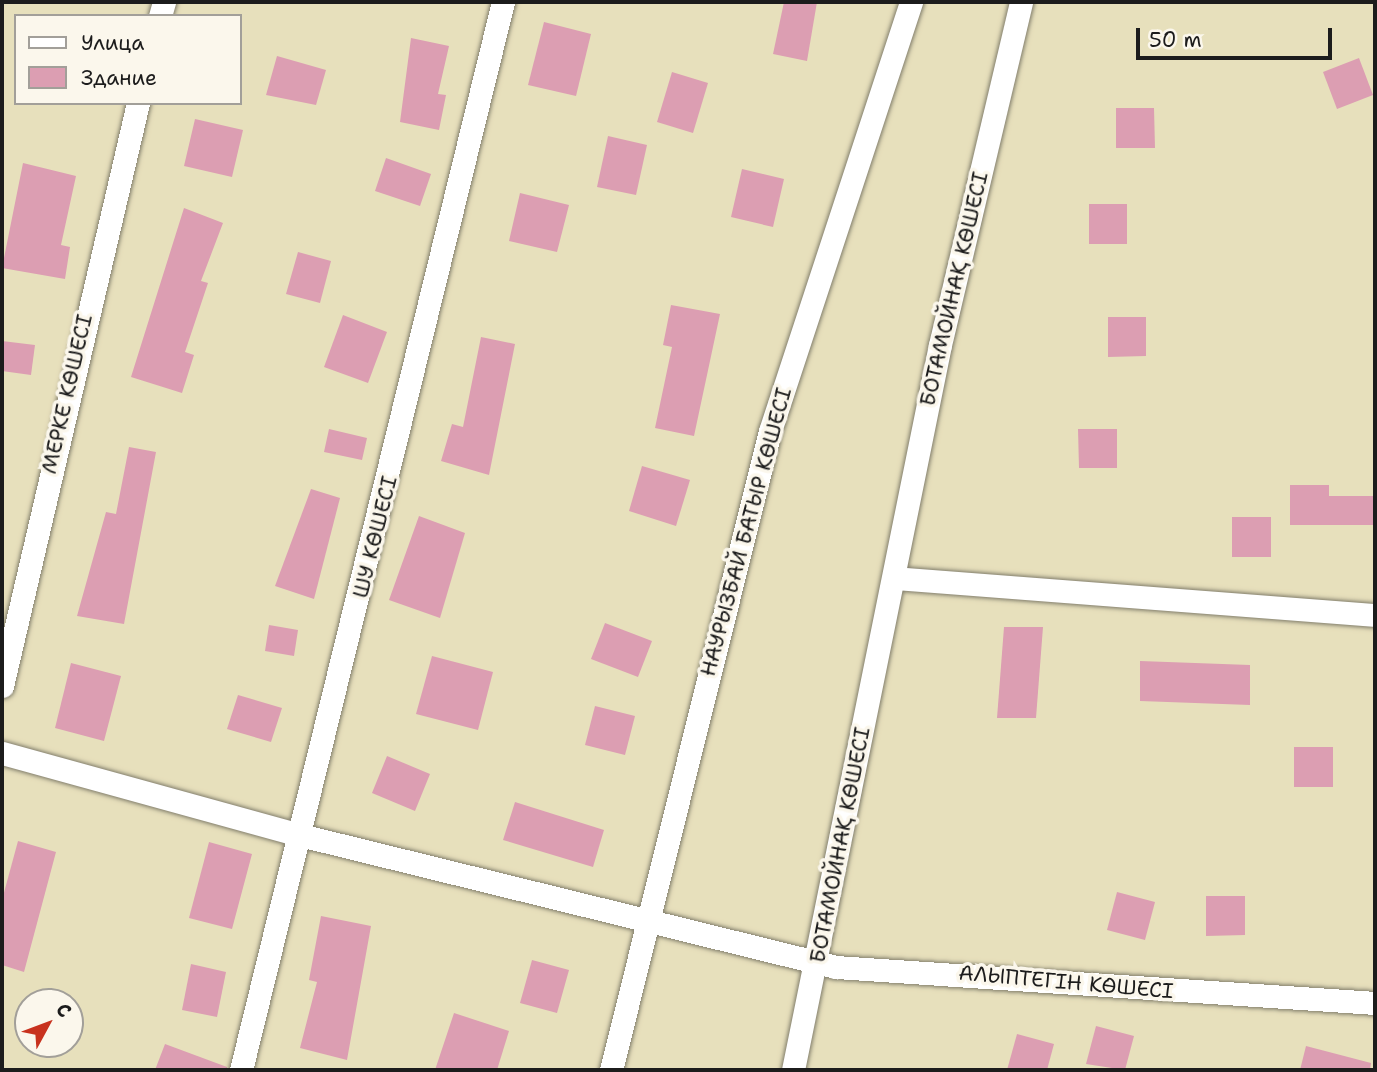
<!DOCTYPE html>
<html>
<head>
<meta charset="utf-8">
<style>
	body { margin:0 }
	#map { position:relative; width:1377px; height:1072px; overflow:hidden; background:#e7e0bc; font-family:"Shantell Sans",sans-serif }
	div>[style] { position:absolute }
	.building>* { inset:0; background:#dc9eb2 }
	.roads { filter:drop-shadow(0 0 2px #827e6c) drop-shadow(0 0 2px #827e6c) }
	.minor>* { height:23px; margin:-11.5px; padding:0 11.5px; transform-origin:11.5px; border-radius:11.5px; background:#fff }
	span { translate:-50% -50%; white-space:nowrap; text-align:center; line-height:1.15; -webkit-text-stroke:7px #fbf7ec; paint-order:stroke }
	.street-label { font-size:21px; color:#1c1c1c }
	.frame { position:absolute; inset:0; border:4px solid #1c1c1c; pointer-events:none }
	.legend { position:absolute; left:14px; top:14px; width:228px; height:91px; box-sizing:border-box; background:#fbf7ec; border:2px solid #a29f99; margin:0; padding:9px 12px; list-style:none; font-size:21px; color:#1c1c1c }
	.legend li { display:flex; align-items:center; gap:14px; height:35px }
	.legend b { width:35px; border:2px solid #a29f99 }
	.north { position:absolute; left:14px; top:988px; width:70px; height:70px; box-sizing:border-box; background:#fbf7ec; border:2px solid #a29f99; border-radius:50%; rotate:49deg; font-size:19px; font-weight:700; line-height:28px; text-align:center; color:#1c1c1c }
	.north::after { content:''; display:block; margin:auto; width:24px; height:32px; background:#c8321e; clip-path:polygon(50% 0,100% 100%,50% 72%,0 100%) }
	.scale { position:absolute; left:1136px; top:28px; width:196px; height:32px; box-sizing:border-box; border:4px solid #1c1c1c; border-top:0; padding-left:9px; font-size:21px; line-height:24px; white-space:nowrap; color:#1c1c1c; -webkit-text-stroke:5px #fbf7ec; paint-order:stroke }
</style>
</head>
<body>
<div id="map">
	<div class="building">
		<div style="clip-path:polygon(784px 2px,817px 2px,807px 61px,773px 54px)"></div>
		<div style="clip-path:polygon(544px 22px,591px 34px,576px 96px,528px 85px)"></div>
		<div style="clip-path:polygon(411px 38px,449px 46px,438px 94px,446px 95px,439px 130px,400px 122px)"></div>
		<div style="clip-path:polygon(277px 56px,326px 70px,316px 105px,266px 95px)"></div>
		<div style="clip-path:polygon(1359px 58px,1373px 95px,1337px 109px,1323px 72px)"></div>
		<div style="clip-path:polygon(672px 72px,708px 83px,693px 133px,657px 122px)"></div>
		<div style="clip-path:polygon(1116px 108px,1154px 108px,1155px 148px,1116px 148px)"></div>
		<div style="clip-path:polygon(195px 119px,243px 130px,232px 177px,184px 166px)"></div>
		<div style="clip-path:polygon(608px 136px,647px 145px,636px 195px,597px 187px)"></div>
		<div style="clip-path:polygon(386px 158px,431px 174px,420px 206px,375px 191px)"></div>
		<div style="clip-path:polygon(23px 163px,76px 176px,61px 245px,70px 247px,65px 279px,2px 268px)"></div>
		<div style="clip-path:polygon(742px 169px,784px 179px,773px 227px,731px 217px)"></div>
		<div style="clip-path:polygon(520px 193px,569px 205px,557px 252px,509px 241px)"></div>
		<div style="clip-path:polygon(1089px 204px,1127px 204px,1127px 244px,1089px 244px)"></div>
		<div style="clip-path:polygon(184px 208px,223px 223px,201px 281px,208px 283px,185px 352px,194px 355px,182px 393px,131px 377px)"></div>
		<div style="clip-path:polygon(298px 252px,331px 261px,320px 303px,286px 294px)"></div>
		<div style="clip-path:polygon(671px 305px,720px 314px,694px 436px,655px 428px,672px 347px,663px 345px)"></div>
		<div style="clip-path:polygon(343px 315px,387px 332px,368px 383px,324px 367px)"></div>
		<div style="clip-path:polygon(1108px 317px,1146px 317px,1146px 356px,1108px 357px)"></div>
		<div style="clip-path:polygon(481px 337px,515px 344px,489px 475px,441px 461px,452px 424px,463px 427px)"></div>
		<div style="clip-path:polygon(2px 341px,35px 345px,31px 375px,2px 371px)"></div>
		<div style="clip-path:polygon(329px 429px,367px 438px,362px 460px,324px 452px)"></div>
		<div style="clip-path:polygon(1078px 429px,1117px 429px,1117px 468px,1079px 468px)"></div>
		<div style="clip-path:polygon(129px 447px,156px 452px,124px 624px,77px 616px,106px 512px,116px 514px)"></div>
		<div style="clip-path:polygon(642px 466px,690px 480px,676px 526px,629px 511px)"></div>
		<div style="clip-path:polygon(1290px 485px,1329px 485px,1329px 496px,1375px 496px,1375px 525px,1290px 525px)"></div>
		<div style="clip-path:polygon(311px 489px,340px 498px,314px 599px,275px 586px)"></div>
		<div style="clip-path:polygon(419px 516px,465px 533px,440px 618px,389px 600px)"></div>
		<div style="clip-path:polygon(1232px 517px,1271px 517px,1271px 557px,1232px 557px)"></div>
		<div style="clip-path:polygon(605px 623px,652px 641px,638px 677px,591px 659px)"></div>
		<div style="clip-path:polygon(269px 625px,298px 630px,294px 656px,265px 651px)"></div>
		<div style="clip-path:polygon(1004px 627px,1043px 627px,1036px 718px,997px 718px)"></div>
		<div style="clip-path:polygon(432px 656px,493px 672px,478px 730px,416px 714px)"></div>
		<div style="clip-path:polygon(1140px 661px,1250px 665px,1250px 705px,1140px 701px)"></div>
		<div style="clip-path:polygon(71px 663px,121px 676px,104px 741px,55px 728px)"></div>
		<div style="clip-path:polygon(238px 695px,282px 708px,271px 742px,227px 729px)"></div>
		<div style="clip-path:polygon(595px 706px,635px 716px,625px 755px,585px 745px)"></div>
		<div style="clip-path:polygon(1294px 747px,1333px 747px,1333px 787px,1294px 787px)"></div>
		<div style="clip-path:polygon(387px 756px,430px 774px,415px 811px,372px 793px)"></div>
		<div style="clip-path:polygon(515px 802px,604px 830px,593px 867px,503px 840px)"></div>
		<div style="clip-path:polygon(18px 841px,56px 852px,24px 972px,2px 965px,2px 900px)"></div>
		<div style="clip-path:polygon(209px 842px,252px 854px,232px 929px,189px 918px)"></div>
		<div style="clip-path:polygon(1117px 892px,1155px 902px,1145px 940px,1107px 930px)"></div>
		<div style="clip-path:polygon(1206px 896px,1245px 896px,1245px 935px,1206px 936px)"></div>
		<div style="clip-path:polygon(321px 916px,371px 926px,347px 1060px,300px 1048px,317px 982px,309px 980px)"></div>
		<div style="clip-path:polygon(532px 960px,569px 970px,557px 1013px,520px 1003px)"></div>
		<div style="clip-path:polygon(191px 964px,226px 972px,217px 1017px,182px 1010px)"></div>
		<div style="clip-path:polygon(454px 1013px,509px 1031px,497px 1070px,435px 1070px)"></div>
		<div style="clip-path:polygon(1096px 1026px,1134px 1036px,1125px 1070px,1086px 1064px)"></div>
		<div style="clip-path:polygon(1017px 1034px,1054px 1044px,1047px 1070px,1007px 1070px)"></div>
		<div style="clip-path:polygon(165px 1044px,227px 1067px,227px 1070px,155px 1070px)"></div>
		<div style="clip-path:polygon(1306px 1046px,1371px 1063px,1370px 1070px,1300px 1070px)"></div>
	</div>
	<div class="roads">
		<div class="minor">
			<div style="left:160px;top:16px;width:15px;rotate:-74deg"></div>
			<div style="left:894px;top:578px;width:482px;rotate:4.4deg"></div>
			<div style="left:2px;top:686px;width:599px;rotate:-76.87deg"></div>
			<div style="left:2px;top:753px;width:309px;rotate:15.4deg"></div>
			<div style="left:300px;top:835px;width:552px;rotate:13.83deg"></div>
			<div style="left:836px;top:967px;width:540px;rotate:3.82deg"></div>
			<div style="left:241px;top:1070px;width:1100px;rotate:-76.22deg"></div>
			<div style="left:611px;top:1070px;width:658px;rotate:-76.03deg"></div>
			<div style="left:770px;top:431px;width:452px;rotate:-71.8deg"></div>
			<div style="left:793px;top:1070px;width:740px;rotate:-78.54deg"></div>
			<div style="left:940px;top:345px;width:352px;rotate:-76.7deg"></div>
		</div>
	</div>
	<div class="street-label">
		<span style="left:954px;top:289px;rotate:-77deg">БОТАМОЙНАҚ КӨШЕСІ</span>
		<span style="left:67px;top:394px;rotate:-77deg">МЕРКЕ КӨШЕСІ</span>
		<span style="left:746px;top:532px;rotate:-75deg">НАУРЫЗБАЙ БАТЫР КӨШЕСІ</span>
		<span style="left:375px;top:537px;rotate:-76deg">ШУ КӨШЕСІ</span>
		<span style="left:840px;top:845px;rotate:-79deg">БОТАМОЙНАҚ КӨШЕСІ</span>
		<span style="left:1066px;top:982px;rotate:5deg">АЛЫПТЕГІН КӨШЕСІ</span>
	</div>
	<div class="frame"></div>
	<ul class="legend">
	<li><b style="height:9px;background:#fff"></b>Улица</li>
	<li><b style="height:19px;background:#dc9eb2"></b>Здание</li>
	</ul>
	<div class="north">С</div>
	<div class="scale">50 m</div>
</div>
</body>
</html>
